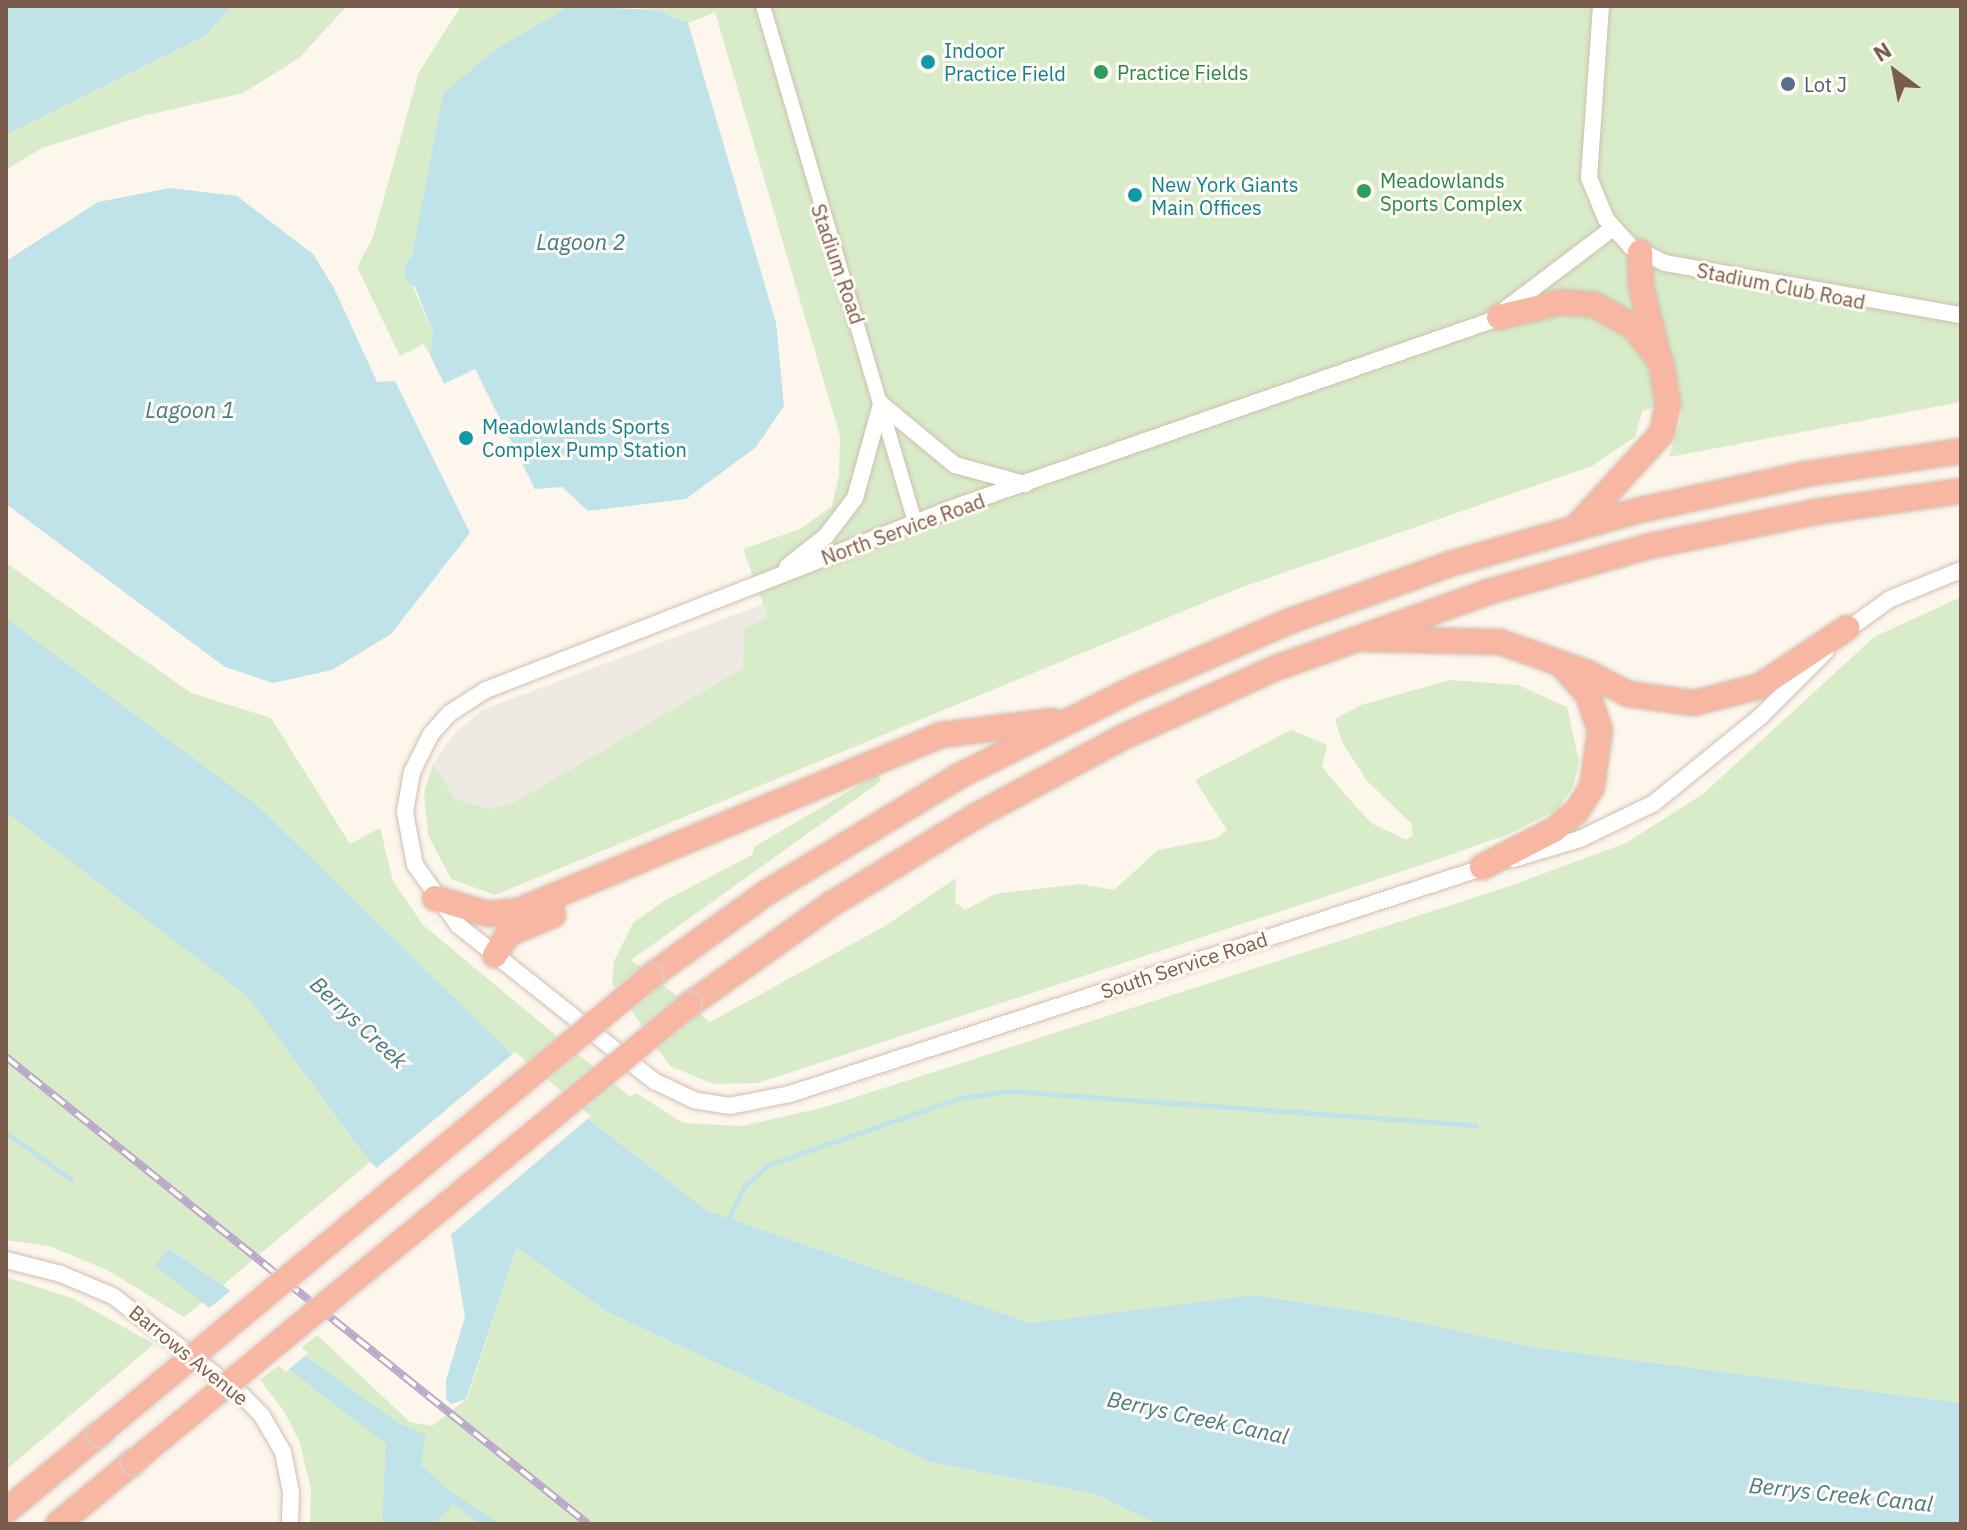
<!DOCTYPE html>
<html>
<head>
<meta charset="utf-8">
<style>
	body { margin:0 }
	#map { position:relative; width:1967px; height:1530px; overflow:hidden; background:#fdf6ec; font-family:"IBM Plex Sans",sans-serif }
	div>[style] { position:absolute }
	.industrial>* { inset:0; background:#efe9e4 }
	.green>* { inset:0; background:#d8ecc9 }
	.water>* { inset:0; background:#bfe3e8 }
	.pier>* { inset:0; background:#fdf6ec }
	.stream>* { height:5px; margin:-2.5px; padding:0 2.5px; transform-origin:2.5px; border-radius:2.5px; background:#bfe3e8 }
	.roads { filter:drop-shadow(0 0 2px #d1beb0) drop-shadow(0 0 2px #d1beb0) }
	.minor>* { height:14px; margin:-7px; padding:0 7px; transform-origin:7px; border-radius:7px; background:#fff }
	.tertiary>* { height:16px; margin:-8px; padding:0 8px; transform-origin:8px; border-radius:8px; background:#fff }
	.motorway>* { height:24px; margin:-12px; padding:0 12px; transform-origin:12px; border-radius:12px; background:#f7b7a3 }
	.rail>* { height:8px; margin-top:-4px; transform-origin:0; background:repeating-linear-gradient(90deg,#fffaf3 0 15px,#b9a8c9 0 30px); box-sizing:border-box; border-block:2px solid #b9a8c9 }
	.bridges { filter:drop-shadow(0 0 2px #dad1cd) drop-shadow(0 0 2px #dad1cd) }
	.motorway-bridge>* { height:24px; margin:-12px; padding:0 12px; transform-origin:12px; border-radius:12px; background:#f7b7a3 }
	.dots>* { width:22px; height:22px; translate:-50% -50%; box-sizing:border-box; border:4px solid #fffaf3; border-radius:50% }
	span { translate:-50% -50%; white-space:nowrap; text-align:center; line-height:1.15; -webkit-text-stroke:6px #fffaf3; paint-order:stroke }
	.culture-label { font-size:20px; color:#0d838f }
	.left { translate:0 -50%; text-align:left }
	.leisure-label { font-size:20px; color:#27864d }
	.service-label { font-size:20px; color:#4e5e75 }
	.street-label { font-size:20px; color:#7a5c4d }
	.water-label { font-size:22px; color:#437c86; font-style:italic }
	.frame { position:absolute; inset:0; border:8px solid #7a5c4d; pointer-events:none }
	.north { position:absolute; left:1855px; top:32px; width:80px; height:80px; -webkit-text-stroke:6px #fffaf3; paint-order:stroke; rotate:328deg; font-size:22px; font-weight:700; line-height:32px; text-align:center; color:#7a5c4d }
	.north::after { content:''; display:block; margin:auto; width:28px; height:36px; background:#7a5c4d; clip-path:polygon(50% 0,100% 100%,50% 72%,0 100%) }
</style>
</head>
<body>
<div id="map">
	<div class="industrial">
		<div style="clip-path:polygon(779px 598px,743px 668px,515px 802px,492px 809px,455px 799px,433px 764px,453px 735px,482px 710px)"></div>
	</div>
	<div class="green">
		<div style="clip-path:polygon(232px 6px,347px 6px,299px 58px,243px 93px,143px 116px,42px 148px,6px 170px,6px 135px,205px 36px)"></div>
		<div style="clip-path:polygon(461px 6px,570px 6px,443px 93px,412px 256px,404px 267px,433px 332px,430px 355px,424px 344px,400px 356px,357px 267px,373px 237px,419px 72px)"></div>
		<div style="clip-path:polygon(620px 6px,1961px 6px,1961px 402px,1669px 457px,1682px 415px,1680px 400px,1642px 411px,1635px 437px,1592px 466px,1237px 589px,495px 895px,451px 879px,428px 835px,424px 792px,433px 764px,455px 799px,491px 809px,515px 802px,743px 668px,744px 629px,768px 617px,743px 549px,800px 529px,832px 506px,839px 475px,840px 436px,715px 12px,688px 23px,657px 10px)"></div>
		<div style="clip-path:polygon(6px 563px,191px 693px,271px 718px,350px 844px,380px 828px,393px 881px,423px 925px,630px 1097px,636px 1093px,683px 1123px,743px 1126px,825px 1107px,1510px 886px,1626px 843px,1703px 794px,1874px 637px,1961px 597px,1961px 1403px,1533px 1347px,1380px 1314px,1253px 1295px,1031px 1323px,708px 1211px,597px 1126px,506px 1048px,258px 806px,6px 618px)"></div>
		<div style="clip-path:polygon(1450px 680px,1518px 685px,1567px 707px,1579px 762px,1573px 787px,1558px 809px,1509px 834px,1424px 864px,758px 1083px,713px 1084px,670px 1066px,612px 983px,614px 961px,633px 923px,664px 901px,752px 855px,754px 847px,878px 774px,881px 781px,631px 960px,710px 1022px,885px 926px,956px 878px,955px 902px,965px 910px,995px 894px,1080px 884px,1114px 890px,1158px 850px,1215px 839px,1227px 830px,1195px 780px,1291px 730px,1327px 745px,1322px 767px,1342px 791px,1371px 823px,1406px 840px,1413px 835px,1411px 823px,1367px 781px,1342px 742px,1335px 719px,1361px 705px)"></div>
		<div style="clip-path:polygon(6px 812px,249px 997px,370px 1162px,223px 1285px,170px 1248px,156px 1266px,204px 1301px,184px 1317px,109px 1271px,49px 1246px,6px 1240px)"></div>
		<div style="clip-path:polygon(517px 1248px,607px 1312px,930px 1462px,1095px 1494px,1157px 1524px,310px 1524px,311px 1490px,300px 1443px,284px 1411px,260px 1380px,317px 1335px,410px 1422px,432px 1426px,467px 1399px)"></div>
		<div style="clip-path:polygon(6px 1277px,72px 1298px,154px 1344px,6px 1470px)"></div>
	</div>
	<div class="water">
		<div style="clip-path:polygon(6px 6px,232px 6px,205px 36px,6px 135px)"></div>
		<div style="clip-path:polygon(570px 6px,657px 10px,688px 23px,776px 323px,784px 406px,756px 447px,686px 499px,588px 511px,562px 487px,535px 489px,475px 369px,444px 384px,430px 355px,433px 332px,415px 287px,406px 281px,404px 267px,412px 255px,443px 93px,498px 48px)"></div>
		<div style="clip-path:polygon(170px 188px,237px 196px,313px 254px,334px 288px,377px 382px,395px 381px,470px 533px,391px 634px,332px 670px,273px 683px,225px 667px,6px 504px,6px 261px,98px 202px)"></div>
		<div style="clip-path:polygon(6px 618px,258px 806px,506px 1048px,597px 1126px,708px 1211px,1031px 1323px,1253px 1295px,1380px 1314px,1533px 1347px,1961px 1403px,1961px 1524px,1157px 1524px,1095px 1494px,930px 1462px,607px 1312px,517px 1248px,466px 1399px,451px 1404px,446px 1399px,446px 1380px,465px 1317px,451px 1234px,370px 1162px,248px 997px,6px 812px)"></div>
		<div style="clip-path:polygon(169px 1248px,223px 1285px,308px 1358px,398px 1423px,426px 1435px,421px 1465px,443px 1486px,500px 1524px,480px 1524px,453px 1504px,435px 1524px,382px 1524px,386px 1444px,155px 1266px)"></div>
	</div>
	<div class="pier">
		<div style="clip-path:polygon(515px 1052px,591px 1116px,448px 1237px,374px 1170px)"></div>
		<div style="clip-path:polygon(233px 1289px,308px 1353px,286px 1372px,208px 1309px)"></div>
	</div>
	<div class="stream">
		<div style="left:6px;top:1133px;width:80px;rotate:35.3deg"></div>
		<div style="left:726px;top:1224px;width:41px;rotate:-64.1deg"></div>
		<div style="left:744px;top:1187px;width:33px;rotate:-43deg"></div>
		<div style="left:768px;top:1165px;width:202px;rotate:-19.3deg"></div>
		<div style="left:959px;top:1098px;width:50px;rotate:-8deg"></div>
		<div style="left:1009px;top:1091px;width:468px;rotate:4.2deg"></div>
	</div>
	<div class="roads">
		<div class="minor">
			<div style="left:763px;top:6px;width:538px;rotate:73.59deg"></div>
		</div>
		<div class="tertiary">
			<div style="left:1601px;top:6px;width:172px;rotate:94deg"></div>
			<div style="left:1589px;top:178px;width:44px;rotate:67.5deg"></div>
			<div style="left:1606px;top:219px;width:36px;rotate:48deg"></div>
			<div style="left:1630px;top:246px;width:39px;rotate:26deg"></div>
			<div style="left:1665px;top:263px;width:301px;rotate:10deg"></div>
			<div style="left:787px;top:567px;width:50px;rotate:-38.5deg"></div>
			<div style="left:826px;top:536px;width:48px;rotate:-52.7deg"></div>
			<div style="left:855px;top:498px;width:98px;rotate:-74.5deg"></div>
			<div style="left:881px;top:404px;width:96px;rotate:39.5deg"></div>
			<div style="left:955px;top:465px;width:73px;rotate:15.2deg"></div>
			<div style="left:1840px;top:635px;width:62px;rotate:-35.8deg"></div>
			<div style="left:1890px;top:599px;width:77px;rotate:-22.2deg"></div>
			<div style="left:1513px;top:859px;width:70px;rotate:-16.6deg"></div>
			<div style="left:1580px;top:839px;width:82px;rotate:-25.9deg"></div>
			<div style="left:1654px;top:803px;width:138px;rotate:-39.1deg"></div>
			<div style="left:1761px;top:716px;width:91px;rotate:-45deg"></div>
			<div style="left:1491px;top:865px;width:737px;rotate:161.91deg"></div>
			<div style="left:790px;top:1094px;width:61px;rotate:168.7deg"></div>
			<div style="left:730px;top:1106px;width:36px;rotate:-171deg"></div>
			<div style="left:694px;top:1100px;width:44px;rotate:-154.6deg"></div>
			<div style="left:654px;top:1081px;width:249px;rotate:-141.5deg"></div>
			<div style="left:459px;top:926px;width:75px;rotate:-125.8deg"></div>
			<div style="left:415px;top:865px;width:54px;rotate:-100.7deg"></div>
			<div style="left:405px;top:812px;width:41px;rotate:-80.1deg"></div>
			<div style="left:412px;top:772px;width:42px;rotate:-63.4deg"></div>
			<div style="left:431px;top:734px;width:28px;rotate:-48deg"></div>
			<div style="left:450px;top:713px;width:43px;rotate:-32.6deg"></div>
			<div style="left:486px;top:690px;width:492px;rotate:-21.3deg"></div>
			<div style="left:944px;top:511px;width:578px;rotate:-19.19deg"></div>
			<div style="left:1490px;top:321px;width:154px;rotate:-37.1deg"></div>
			<div style="left:6px;top:1260px;width:57px;rotate:14.3deg"></div>
			<div style="left:61px;top:1274px;width:56px;rotate:22.9deg"></div>
			<div style="left:113px;top:1296px;width:164px;rotate:37.6deg"></div>
			<div style="left:243px;top:1396px;width:28px;rotate:46deg"></div>
			<div style="left:262px;top:1416px;width:42px;rotate:59.7deg"></div>
			<div style="left:283px;top:1452px;width:41px;rotate:78.7deg"></div>
			<div style="left:291px;top:1492px;width:32px;rotate:92deg"></div>
		</div>
		<div class="motorway">
			<div style="left:1640px;top:252px;width:34px;rotate:88deg"></div>
			<div style="left:1641px;top:286px;width:67px;rotate:76.2deg"></div>
			<div style="left:1499px;top:317px;width:65px;rotate:-13.4deg"></div>
			<div style="left:1562px;top:302px;width:33px;rotate:5deg"></div>
			<div style="left:1595px;top:305px;width:45px;rotate:29.4deg"></div>
			<div style="left:1634px;top:327px;width:44px;rotate:52.4deg"></div>
			<div style="left:1661px;top:362px;width:43px;rotate:80.5deg"></div>
			<div style="left:1668px;top:404px;width:30px;rotate:102deg"></div>
			<div style="left:1662px;top:433px;width:125px;rotate:132.4deg"></div>
			<div style="left:1366px;top:639px;width:134px;rotate:1.3deg"></div>
			<div style="left:1500px;top:642px;width:93px;rotate:19.4deg"></div>
			<div style="left:1588px;top:673px;width:45px;rotate:27.7deg"></div>
			<div style="left:1628px;top:694px;width:67px;rotate:7.8deg"></div>
			<div style="left:1694px;top:703px;width:68px;rotate:-14.4deg"></div>
			<div style="left:1760px;top:686px;width:105px;rotate:-33.7deg"></div>
			<div style="left:1482px;top:867px;width:81px;rotate:-27.2deg"></div>
			<div style="left:1554px;top:830px;width:30px;rotate:-40deg"></div>
			<div style="left:1577px;top:811px;width:28px;rotate:-58deg"></div>
			<div style="left:1592px;top:787px;width:57px;rotate:-81.9deg"></div>
			<div style="left:1600px;top:731px;width:38px;rotate:-108deg"></div>
			<div style="left:1588px;top:695px;width:37px;rotate:-131deg"></div>
			<div style="left:435px;top:898px;width:55px;rotate:16.8deg"></div>
			<div style="left:488px;top:914px;width:30px;rotate:-6deg"></div>
			<div style="left:518px;top:911px;width:458px;rotate:-22.6deg"></div>
			<div style="left:941px;top:735px;width:112px;rotate:-7.2deg"></div>
			<div style="left:495px;top:955px;width:25px;rotate:-58deg"></div>
			<div style="left:508px;top:934px;width:49px;rotate:-22.9deg"></div>
			<div style="left:651px;top:976px;width:142px;rotate:-35.8deg"></div>
			<div style="left:766px;top:893px;width:226px;rotate:-31.2deg"></div>
			<div style="left:959px;top:776px;width:197px;rotate:-26.6deg"></div>
			<div style="left:1135px;top:688px;width:169px;rotate:-23.4deg"></div>
			<div style="left:1290px;top:621px;width:170px;rotate:-19.6deg"></div>
			<div style="left:1450px;top:564px;width:198px;rotate:-15.9deg"></div>
			<div style="left:1640px;top:510px;width:170px;rotate:-12.2deg"></div>
			<div style="left:1806px;top:474px;width:157px;rotate:-8.4deg"></div>
			<div style="left:689px;top:1005px;width:173px;rotate:-35.3deg"></div>
			<div style="left:830px;top:905px;width:169px;rotate:-31.4deg"></div>
			<div style="left:974px;top:817px;width:169px;rotate:-28.2deg"></div>
			<div style="left:1123px;top:737px;width:168px;rotate:-24.3deg"></div>
			<div style="left:1276px;top:668px;width:225px;rotate:-19.7deg"></div>
			<div style="left:1488px;top:592px;width:168px;rotate:-15.9deg"></div>
			<div style="left:1650px;top:546px;width:168px;rotate:-11.6deg"></div>
			<div style="left:1815px;top:512px;width:148px;rotate:-8.2deg"></div>
			<div style="left:6px;top:1511px;width:121px;rotate:-39.6deg"></div>
			<div style="left:58px;top:1524px;width:97px;rotate:-39.6deg"></div>
		</div>
	</div>
	<div class="rail">
		<div style="left:6px;top:1057px;width:746px;rotate:38.74deg"></div>
	</div>
	<div class="bridges">
		<div class="motorway-bridge">
			<div style="left:99px;top:1434px;width:717px;rotate:-39.68deg"></div>
			<div style="left:133px;top:1462px;width:720px;rotate:-39.42deg"></div>
		</div>
	</div>
	<div class="dots">
		<div style="left:928px;top:62px;background:#0f9aa8"></div>
		<div style="left:1101px;top:72px;background:#2e9e5b"></div>
		<div style="left:1788px;top:84px;background:#5c6f8a"></div>
		<div style="left:1364px;top:191px;background:#2e9e5b"></div>
		<div style="left:1135px;top:195px;background:#0f9aa8"></div>
		<div style="left:466px;top:438px;background:#0f9aa8"></div>
	</div>
	<div class="culture-label">
		<span class="left" style="left:944px;top:62px">Indoor<br>Practice Field</span>
		<span class="left" style="left:1151px;top:196px">New York Giants<br>Main Offices</span>
		<span class="left" style="left:482px;top:438px">Meadowlands Sports<br>Complex Pump Station</span>
	</div>
	<div class="leisure-label">
		<span class="left" style="left:1117px;top:72px">Practice Fields</span>
		<span class="left" style="left:1380px;top:192px">Meadowlands<br>Sports Complex</span>
	</div>
	<div class="service-label">
		<span class="left" style="left:1804px;top:84px">Lot J</span>
	</div>
	<div class="street-label">
		<span style="left:838px;top:264px;rotate:71deg">Stadium Road</span>
		<span style="left:1781px;top:286px;rotate:11deg">Stadium Club Road</span>
		<span style="left:903px;top:529px;rotate:-20deg">North Service Road</span>
		<span style="left:1184px;top:965px;rotate:-18deg">South Service Road</span>
		<span style="left:189px;top:1355px;rotate:39deg">Barrows Avenue</span>
	</div>
	<div class="water-label">
		<span style="left:581px;top:242px">Lagoon 2</span>
		<span style="left:190px;top:410px">Lagoon 1</span>
		<span style="left:359px;top:1022px;rotate:43deg">Berrys Creek</span>
		<span style="left:1198px;top:1417px;rotate:12deg">Berrys Creek Canal</span>
		<span style="left:1841px;top:1494px;rotate:6deg">Berrys Creek Canal</span>
	</div>
	<div class="frame"></div>
	<div class="north">N</div>
</div>
</body>
</html>
